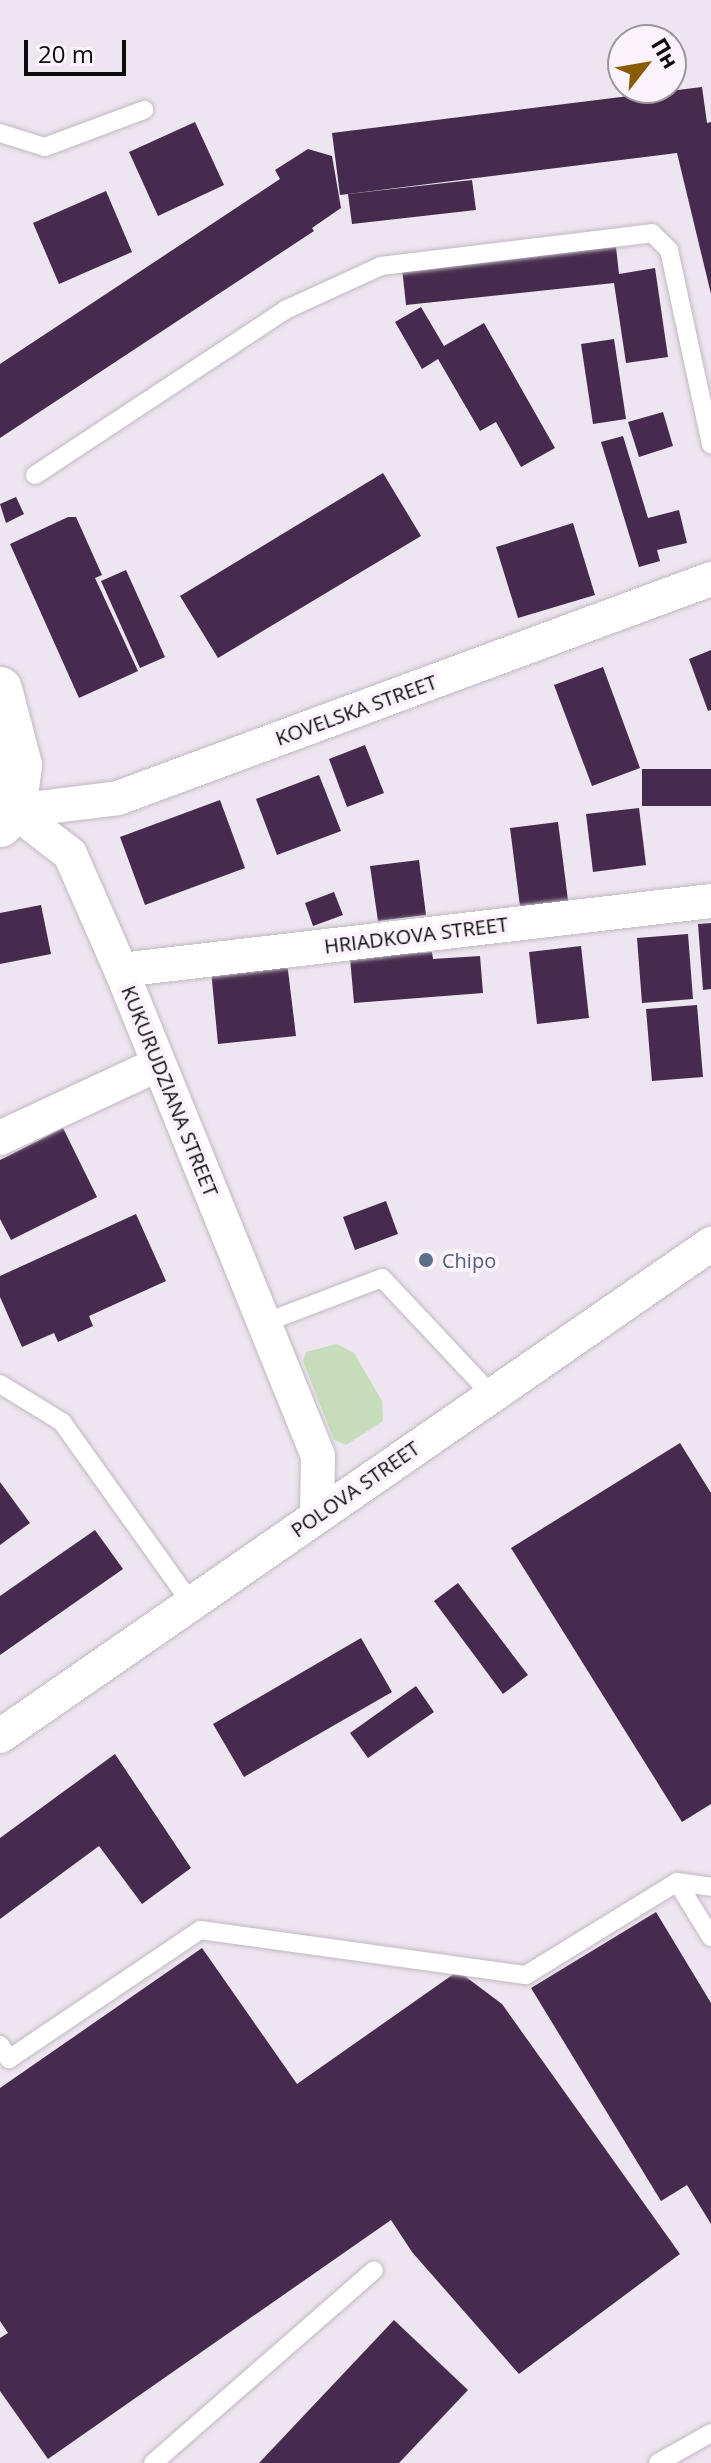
<!DOCTYPE html>
<html>
<head>
<meta charset="utf-8">
<style>
	body { margin:0 }
	#map { position:relative; width:711px; height:2463px; overflow:hidden; background:#ede5ef; font-family:"Open Sans",sans-serif }
	div>[style] { position:absolute }
	.green>* { inset:0; background:#c6dcba }
	.building>* { inset:0; background:#472b4e }
	.roads { filter:drop-shadow(0 0 2px #c0b9c2) drop-shadow(0 0 2px #c0b9c2) }
	.lane>* { height:18px; margin:-9px; padding:0 9px; transform-origin:9px; border-radius:9px; background:#fff }
	.street>* { height:34px; margin:-17px; padding:0 17px; transform-origin:17px; border-radius:17px; background:#fff }
	.secondary>* { height:44px; margin:-22px; padding:0 22px; transform-origin:22px; border-radius:22px; background:#fff }
	.dots>* { width:22px; height:22px; translate:-50% -50%; box-sizing:border-box; border:4px solid #fbf3fc; border-radius:50% }
	span { translate:-50% -50%; white-space:nowrap; text-align:center; line-height:1.15; -webkit-text-stroke:8px #fbf3fc; paint-order:stroke }
	.street-label { font-size:20px; color:#0e0b0e }
	.service-label { font-size:20px; color:#4e5e75 }
	.left { translate:0 -50%; text-align:left }
	.north { position:absolute; left:607px; top:24px; width:80px; height:80px; box-sizing:border-box; background:#fbf3fc; border:2px solid #9c969d; border-radius:50%; rotate:59deg; font-size:22px; font-weight:700; line-height:32px; text-align:center; color:#0e0b0e }
	.north::after { content:''; display:block; margin:auto; width:28px; height:36px; background:#8b5b01; clip-path:polygon(50% 0,100% 100%,50% 72%,0 100%) }
	.scale { position:absolute; left:24px; top:40px; width:102px; height:36px; box-sizing:border-box; border:4px solid #0e0b0e; border-top:0; padding-left:10px; font-size:24px; line-height:28px; white-space:nowrap; color:#0e0b0e; -webkit-text-stroke:6px #fbf3fc; paint-order:stroke }
</style>
</head>
<body>
<div id="map">
	<div class="green">
		<div style="clip-path:polygon(337px 1344px,354px 1353px,382px 1401px,383px 1421px,346px 1445px,334px 1440px,303px 1361px,306px 1352px)"></div>
	</div>
	<div class="building">
		<div style="clip-path:polygon(702px 87px,707px 123px,711px 122px,711px 294px,677px 153px,340px 195px,332px 133px)"></div>
		<div style="clip-path:polygon(195px 122px,224px 185px,158px 216px,129px 152px)"></div>
		<div style="clip-path:polygon(308px 149px,332px 156px,341px 208px,312px 228px,314px 231px,0 438px,0 364px,280px 179px,275px 170px)"></div>
		<div style="clip-path:polygon(472px 180px,476px 210px,352px 224px,348px 194px)"></div>
		<div style="clip-path:polygon(106px 191px,132px 252px,59px 284px,33px 223px)"></div>
		<div style="clip-path:polygon(616px 247px,619px 274px,655px 268px,668px 357px,626px 363px,614px 283px,406px 305px,402px 268px)"></div>
		<div style="clip-path:polygon(421px 307px,444px 346px,484px 323px,555px 448px,521px 467px,496px 422px,480px 431px,438px 359px,422px 369px,395px 322px)"></div>
		<div style="clip-path:polygon(614px 339px,626px 419px,593px 424px,581px 344px)"></div>
		<div style="clip-path:polygon(663px 412px,673px 446px,639px 457px,628px 422px)"></div>
		<div style="clip-path:polygon(623px 436px,648px 518px,679px 510px,687px 543px,657px 550px,660px 561px,639px 567px,601px 442px)"></div>
		<div style="clip-path:polygon(383px 473px,421px 536px,218px 658px,180px 596px)"></div>
		<div style="clip-path:polygon(16px 497px,24px 514px,6px 523px,0 504px)"></div>
		<div style="clip-path:polygon(68px 517px,76px 517px,102px 575px,95px 578px,138px 671px,79px 698px,10px 544px)"></div>
		<div style="clip-path:polygon(573px 523px,595px 595px,518px 618px,496px 547px)"></div>
		<div style="clip-path:polygon(126px 570px,165px 657px,140px 668px,101px 581px)"></div>
		<div style="clip-path:polygon(711px 650px,711px 710px,708px 711px,689px 659px)"></div>
		<div style="clip-path:polygon(603px 667px,640px 768px,592px 786px,554px 685px)"></div>
		<div style="clip-path:polygon(365px 745px,384px 793px,347px 807px,329px 759px)"></div>
		<div style="clip-path:polygon(642px 769px,711px 769px,711px 806px,642px 806px)"></div>
		<div style="clip-path:polygon(319px 775px,341px 831px,277px 855px,256px 799px)"></div>
		<div style="clip-path:polygon(220px 800px,245px 868px,145px 905px,120px 837px)"></div>
		<div style="clip-path:polygon(639px 808px,646px 865px,593px 872px,586px 814px)"></div>
		<div style="clip-path:polygon(558px 822px,569px 908px,521px 914px,510px 828px)"></div>
		<div style="clip-path:polygon(419px 860px,426px 915px,378px 921px,370px 866px)"></div>
		<div style="clip-path:polygon(334px 892px,343px 915px,313px 926px,305px 903px)"></div>
		<div style="clip-path:polygon(41px 905px,51px 954px,0 964px,0 913px)"></div>
		<div style="clip-path:polygon(711px 923px,711px 989px,703px 990px,698px 924px)"></div>
		<div style="clip-path:polygon(688px 934px,693px 999px,642px 1003px,637px 938px)"></div>
		<div style="clip-path:polygon(581px 946px,589px 1018px,537px 1024px,529px 952px)"></div>
		<div style="clip-path:polygon(432px 952px,433px 959px,480px 956px,483px 993px,354px 1003px,350px 958px)"></div>
		<div style="clip-path:polygon(287px 962px,296px 1036px,218px 1044px,211px 970px)"></div>
		<div style="clip-path:polygon(697px 1005px,703px 1077px,652px 1081px,646px 1009px)"></div>
		<div style="clip-path:polygon(63px 1128px,97px 1197px,11px 1240px,0 1219px,0 1160px)"></div>
		<div style="clip-path:polygon(386px 1201px,398px 1234px,355px 1250px,343px 1217px)"></div>
		<div style="clip-path:polygon(136px 1214px,166px 1281px,89px 1316px,93px 1326px,58px 1342px,54px 1333px,22px 1347px,0 1297px,0 1276px)"></div>
		<div style="clip-path:polygon(680px 1443px,711px 1493px,711px 1804px,682px 1822px,511px 1548px)"></div>
		<div style="clip-path:polygon(0 1482px,30px 1523px,0 1545px)"></div>
		<div style="clip-path:polygon(95px 1530px,123px 1569px,0 1655px,0 1596px)"></div>
		<div style="clip-path:polygon(458px 1583px,528px 1675px,503px 1694px,434px 1601px)"></div>
		<div style="clip-path:polygon(361px 1638px,392px 1692px,244px 1777px,213px 1724px)"></div>
		<div style="clip-path:polygon(416px 1686px,434px 1712px,368px 1758px,350px 1733px)"></div>
		<div style="clip-path:polygon(115px 1754px,191px 1868px,142px 1904px,99px 1846px,0 1919px,0 1838px)"></div>
		<div style="clip-path:polygon(656px 1912px,711px 2003px,711px 2224px,687px 2185px,661px 2201px,531px 1988px)"></div>
		<div style="clip-path:polygon(202px 1948px,297px 2084px,458px 1971px,502px 2004px,680px 2254px,519px 2374px,412px 2252px,391px 2220px,48px 2459px,0 2391px,0 2338px,8px 2333px,0 2321px,0 2088px)"></div>
		<div style="clip-path:polygon(394px 2320px,468px 2390px,399px 2463px,259px 2463px)"></div>
	</div>
	<div class="roads">
		<div class="lane">
			<div style="left:0;top:133px;width:47px;rotate:17.3deg"></div>
			<div style="left:45px;top:147px;width:106px;rotate:-20.5deg"></div>
			<div style="left:35px;top:475px;width:300px;rotate:-33.4deg"></div>
			<div style="left:285px;top:310px;width:106px;rotate:-24.6deg"></div>
			<div style="left:381px;top:266px;width:273px;rotate:-6.9deg"></div>
			<div style="left:652px;top:233px;width:24px;rotate:45deg"></div>
			<div style="left:669px;top:250px;width:199px;rotate:77.8deg"></div>
			<div style="left:264px;top:1323px;width:126px;rotate:-20.9deg"></div>
			<div style="left:382px;top:1278px;width:161px;rotate:46.8deg"></div>
			<div style="left:0;top:1384px;width:73px;rotate:31.5deg"></div>
			<div style="left:62px;top:1422px;width:222px;rotate:54.5deg"></div>
			<div style="left:677px;top:1882px;width:65px;rotate:58.3deg"></div>
			<div style="left:0;top:2045px;width:17px;rotate:57deg"></div>
			<div style="left:9px;top:2059px;width:230px;rotate:-34deg"></div>
			<div style="left:200px;top:1930px;width:329px;rotate:7.9deg"></div>
			<div style="left:526px;top:1975px;width:177px;rotate:-31.6deg"></div>
			<div style="left:677px;top:1882px;width:34px;rotate:8deg"></div>
			<div style="left:153px;top:2463px;width:293px;rotate:-41.1deg"></div>
			<div style="left:658px;top:2463px;width:61px;rotate:-29.5deg"></div>
		</div>
		<div class="street">
			<div style="left:14px;top:811px;width:71px;rotate:37.5deg"></div>
			<div style="left:70px;top:854px;width:127px;rotate:66.3deg"></div>
			<div style="left:121px;top:970px;width:524px;rotate:67.93deg"></div>
			<div style="left:318px;top:1456px;width:59px;rotate:91deg"></div>
			<div style="left:14px;top:811px;width:105px;rotate:-7.1deg"></div>
			<div style="left:118px;top:798px;width:632px;rotate:-20.27deg"></div>
			<div style="left:121px;top:970px;width:594px;rotate:-6.67deg"></div>
			<div style="left:0;top:1138px;width:175px;rotate:-25deg"></div>
			<div style="left:0;top:1736px;width:865px;rotate:-34.68deg"></div>
		</div>
		<div class="secondary">
			<div style="left:0;top:689px;width:79px;rotate:75.3deg"></div>
			<div style="left:20px;top:765px;width:46px;rotate:97.4deg"></div>
			<div style="left:14px;top:811px;width:20px;rotate:135deg"></div>
		</div>
	</div>
	<div class="dots">
		<div style="left:426px;top:1260px;background:#5c6f8a"></div>
	</div>
	<div class="street-label">
		<span style="left:356px;top:710px;rotate:-20deg">KOVELSKA STREET</span>
		<span style="left:416px;top:935px;rotate:-7deg">HRIADKOVA STREET</span>
		<span style="left:170px;top:1091px;rotate:68deg">KUKURUDZIANA STREET</span>
		<span style="left:355px;top:1489px;rotate:-35deg">POLOVA STREET</span>
	</div>
	<div class="service-label">
		<span class="left" style="left:442px;top:1260px">Chipo</span>
	</div>
	<div class="north">Пн</div>
	<div class="scale">20 m</div>
</div>
</body>
</html>
